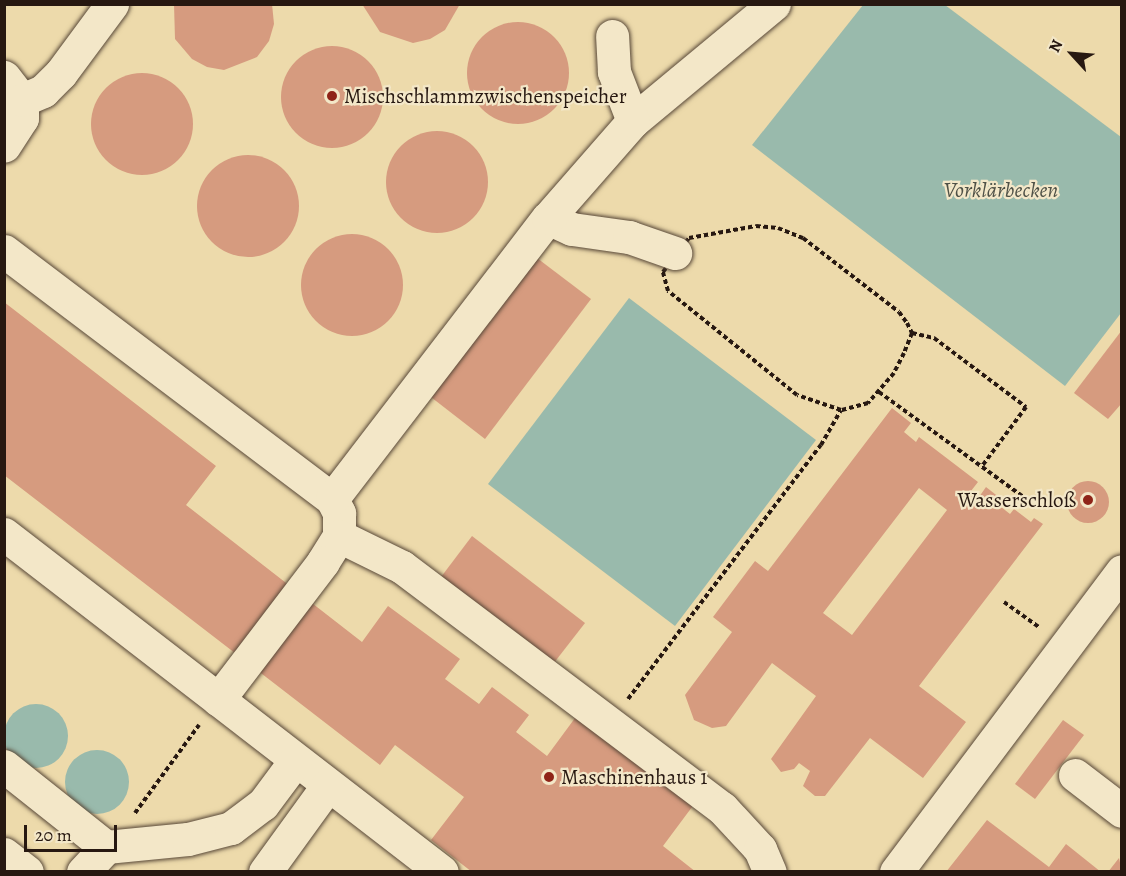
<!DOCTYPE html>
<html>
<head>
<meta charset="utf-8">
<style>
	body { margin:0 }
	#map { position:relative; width:1126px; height:876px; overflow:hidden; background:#eddaab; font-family:Alegreya,serif }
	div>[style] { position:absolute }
	.water>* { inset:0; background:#99baac }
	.round { border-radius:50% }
	.building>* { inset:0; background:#d69b7f }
	.path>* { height:4px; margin-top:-2px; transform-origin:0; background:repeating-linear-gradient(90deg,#271811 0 4.5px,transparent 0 7.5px) }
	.roads { filter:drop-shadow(0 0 2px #584838) drop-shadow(0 0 2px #584838) }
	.minor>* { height:33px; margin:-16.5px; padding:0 16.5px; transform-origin:16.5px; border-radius:16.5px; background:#f3e7c8 }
	.dots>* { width:16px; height:16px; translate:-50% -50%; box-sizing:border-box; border:3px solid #f3e7c8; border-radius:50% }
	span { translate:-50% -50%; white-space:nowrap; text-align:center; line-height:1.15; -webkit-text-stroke:4.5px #f3e7c8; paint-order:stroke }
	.poi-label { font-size:21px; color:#271811 }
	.left { translate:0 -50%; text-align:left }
	.right { translate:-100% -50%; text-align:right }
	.water-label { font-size:22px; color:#4f5147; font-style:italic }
	.frame { position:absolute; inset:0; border:6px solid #271811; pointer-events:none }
	.north { position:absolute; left:1042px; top:24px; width:60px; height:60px; -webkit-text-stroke:4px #f3e7c8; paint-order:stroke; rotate:296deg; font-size:16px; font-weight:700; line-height:24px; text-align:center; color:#271811 }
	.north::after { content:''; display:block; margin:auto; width:21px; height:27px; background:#271811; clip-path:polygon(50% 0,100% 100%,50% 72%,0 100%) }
	.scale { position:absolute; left:24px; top:825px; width:93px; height:27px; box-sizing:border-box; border:3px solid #271811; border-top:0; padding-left:8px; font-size:18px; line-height:21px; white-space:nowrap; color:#271811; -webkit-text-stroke:4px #f3e7c8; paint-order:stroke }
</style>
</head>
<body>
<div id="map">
	<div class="water">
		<div style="clip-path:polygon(863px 5px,945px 5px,1121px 137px,1121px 313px,1065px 386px,752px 145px)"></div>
		<div style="clip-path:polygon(629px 298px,816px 440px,675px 626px,488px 484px)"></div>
		<div class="round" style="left:4px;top:704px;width:64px;height:64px"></div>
		<div class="round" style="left:65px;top:750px;width:64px;height:64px"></div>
	</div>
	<div class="building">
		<div style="clip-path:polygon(174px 4px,272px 4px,274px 24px,269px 41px,257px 57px,224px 70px,207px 67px,192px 59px,175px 39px)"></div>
		<div style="clip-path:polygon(362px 4px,460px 4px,445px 30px,430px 39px,413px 43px,380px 32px)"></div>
		<div class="round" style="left:467px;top:22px;width:102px;height:102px"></div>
		<div class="round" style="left:281px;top:46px;width:102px;height:102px"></div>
		<div class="round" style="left:91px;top:73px;width:102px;height:102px"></div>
		<div class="round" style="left:386px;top:131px;width:102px;height:102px"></div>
		<div class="round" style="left:197px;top:155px;width:102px;height:102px"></div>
		<div class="round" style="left:301px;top:234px;width:102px;height:102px"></div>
		<div style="clip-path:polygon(533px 255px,591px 299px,485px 439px,427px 394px)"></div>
		<div style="clip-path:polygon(4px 302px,216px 466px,186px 505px,362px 642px,388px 606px,460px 659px,445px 679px,479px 704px,492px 687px,529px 715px,516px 732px,547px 756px,578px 714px,695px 803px,663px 846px,696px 872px,472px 872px,431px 840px,464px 797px,395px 745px,380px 765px,4px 475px)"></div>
		<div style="clip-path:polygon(1122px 330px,1122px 403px,1108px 419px,1074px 393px)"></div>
		<div style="clip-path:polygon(evenodd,892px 408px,911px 423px,904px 432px,916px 442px,919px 437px,978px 482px,971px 491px,979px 497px,986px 487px,1000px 498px,996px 503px,1010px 514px,1014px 509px,1031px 522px,1034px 518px,1043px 524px,919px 686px,966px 722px,923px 778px,870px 738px,825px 796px,815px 796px,803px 786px,810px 771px,799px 763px,794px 769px,781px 772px,771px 759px,816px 696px,772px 663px,726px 726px,712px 728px,694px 720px,685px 695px,732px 632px,713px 617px,755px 561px,768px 571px,892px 408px,919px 488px,947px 510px,852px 635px,823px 613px,919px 488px)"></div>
		<div class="round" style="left:1067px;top:481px;width:42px;height:42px"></div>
		<div style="clip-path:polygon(472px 536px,585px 623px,550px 668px,438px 581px)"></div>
		<div style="clip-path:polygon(1063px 720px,1084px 735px,1035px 799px,1015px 784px)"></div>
		<div style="clip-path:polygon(987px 820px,1049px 867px,1066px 844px,1101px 872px,946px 872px)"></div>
		<div style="clip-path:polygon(1119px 858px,1122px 872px,1108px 872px)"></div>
	</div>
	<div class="path">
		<div style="left:756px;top:226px;width:22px;rotate:5deg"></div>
		<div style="left:778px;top:228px;width:27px;rotate:22deg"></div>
		<div style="left:803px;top:238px;width:121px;rotate:37.6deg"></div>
		<div style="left:899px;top:312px;width:14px;rotate:54deg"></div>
		<div style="left:907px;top:323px;width:11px;rotate:63deg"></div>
		<div style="left:912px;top:333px;width:22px;rotate:112deg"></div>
		<div style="left:904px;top:353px;width:22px;rotate:117deg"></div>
		<div style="left:894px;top:373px;width:40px;rotate:131deg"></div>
		<div style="left:868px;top:403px;width:28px;rotate:165deg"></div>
		<div style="left:841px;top:410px;width:46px;rotate:-161.2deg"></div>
		<div style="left:797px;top:395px;width:166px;rotate:-141.1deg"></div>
		<div style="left:668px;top:291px;width:20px;rotate:-105deg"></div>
		<div style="left:663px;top:272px;width:43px;rotate:-52.6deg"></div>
		<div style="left:689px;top:238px;width:68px;rotate:-10.2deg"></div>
		<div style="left:912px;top:333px;width:23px;rotate:13deg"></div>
		<div style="left:934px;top:338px;width:115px;rotate:36.9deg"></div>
		<div style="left:1026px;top:407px;width:74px;rotate:126.7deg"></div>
		<div style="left:879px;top:392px;width:177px;rotate:36deg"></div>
		<div style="left:1004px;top:602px;width:44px;rotate:35.8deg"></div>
		<div style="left:628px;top:699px;width:319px;rotate:-52.8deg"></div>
		<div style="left:821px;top:445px;width:40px;rotate:-60.3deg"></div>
		<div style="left:135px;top:813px;width:109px;rotate:-54deg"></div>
	</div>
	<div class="roads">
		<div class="minor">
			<div style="left:4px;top:77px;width:29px;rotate:52deg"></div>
			<div style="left:22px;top:100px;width:18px;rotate:90deg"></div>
			<div style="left:22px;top:118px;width:33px;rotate:123deg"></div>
			<div style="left:22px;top:100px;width:23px;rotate:-23deg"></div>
			<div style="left:43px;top:91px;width:25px;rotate:-45deg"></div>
			<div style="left:61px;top:73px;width:86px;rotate:-53.5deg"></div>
			<div style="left:633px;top:121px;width:183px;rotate:-39.7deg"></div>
			<div style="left:548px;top:218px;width:26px;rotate:25deg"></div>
			<div style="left:572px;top:229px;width:58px;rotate:8deg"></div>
			<div style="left:629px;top:237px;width:49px;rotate:19.2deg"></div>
			<div style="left:4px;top:251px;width:411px;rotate:37.1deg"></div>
			<div style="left:332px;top:499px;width:16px;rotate:63deg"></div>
			<div style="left:339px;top:513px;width:23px;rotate:90deg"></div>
			<div style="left:339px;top:536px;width:31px;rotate:122deg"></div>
			<div style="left:323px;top:562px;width:173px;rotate:127.3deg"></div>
			<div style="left:332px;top:499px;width:354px;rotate:-52.5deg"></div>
			<div style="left:548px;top:218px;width:129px;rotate:-48.8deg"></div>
			<div style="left:633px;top:121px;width:53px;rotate:-111.2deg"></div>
			<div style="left:614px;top:72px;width:36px;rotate:-93deg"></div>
			<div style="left:4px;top:534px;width:553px;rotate:37.66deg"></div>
			<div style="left:339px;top:536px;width:70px;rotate:26.2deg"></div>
			<div style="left:402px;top:567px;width:401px;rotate:37deg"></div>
			<div style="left:722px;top:808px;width:56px;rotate:47.2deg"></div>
			<div style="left:760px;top:849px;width:25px;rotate:67deg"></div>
			<div style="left:4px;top:766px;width:130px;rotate:38.5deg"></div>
			<div style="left:1075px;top:775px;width:59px;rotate:37.5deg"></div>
			<div style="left:4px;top:854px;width:29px;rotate:38deg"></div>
			<div style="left:83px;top:872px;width:34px;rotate:-47deg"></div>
			<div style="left:106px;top:847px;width:82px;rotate:-5.6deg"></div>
			<div style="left:188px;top:839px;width:44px;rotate:-14.3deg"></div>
			<div style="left:231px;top:828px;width:40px;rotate:-37deg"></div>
			<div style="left:263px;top:804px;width:54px;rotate:-53.3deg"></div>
			<div style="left:265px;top:872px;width:107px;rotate:-54.1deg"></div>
			<div style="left:896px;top:872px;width:376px;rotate:-53.1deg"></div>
		</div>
	</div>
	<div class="dots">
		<div style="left:332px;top:96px;background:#8f2418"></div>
		<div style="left:1088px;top:500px;background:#8f2418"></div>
		<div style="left:549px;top:777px;background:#8f2418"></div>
	</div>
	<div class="poi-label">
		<span class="left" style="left:344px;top:96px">Mischschlammzwischenspeicher</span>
		<span class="right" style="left:1076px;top:500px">Wasserschloß</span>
		<span class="left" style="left:561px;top:777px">Maschinenhaus 1</span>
	</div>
	<div class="water-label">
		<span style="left:1001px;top:191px">Vorklärbecken</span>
	</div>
	<div class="frame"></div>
	<div class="north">N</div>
	<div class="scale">20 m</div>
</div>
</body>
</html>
